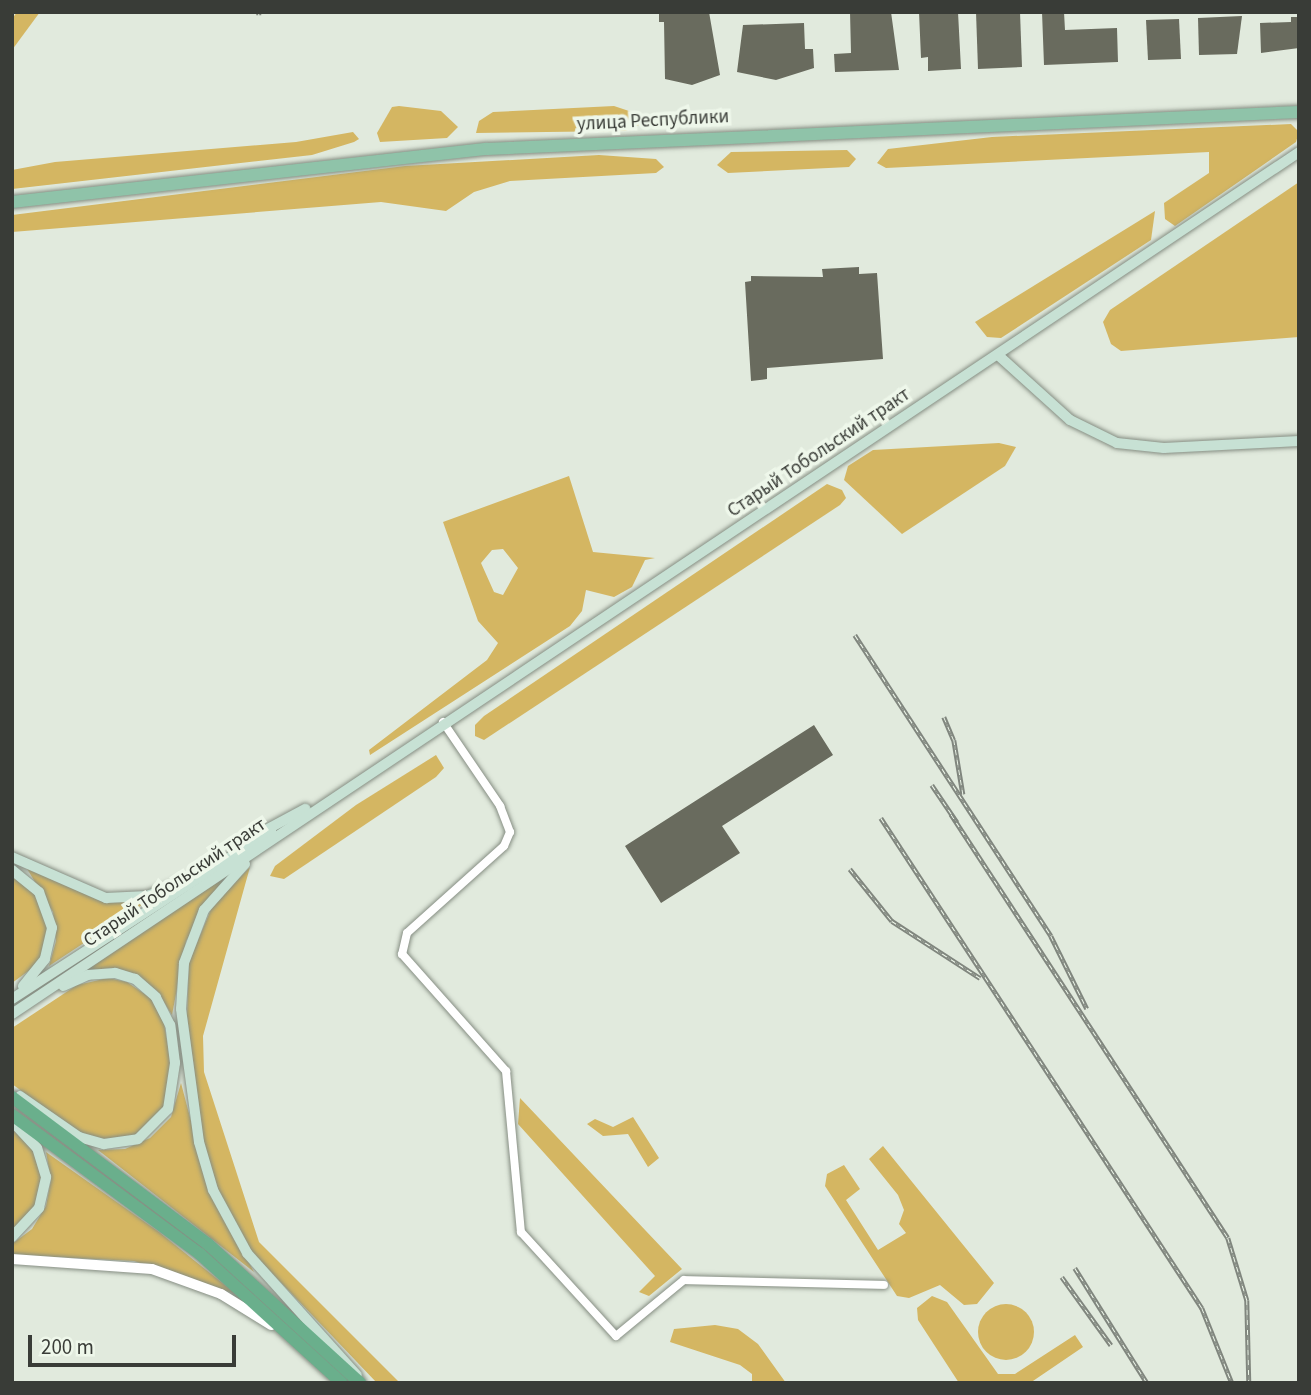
<!DOCTYPE html>
<html>
<head>
<meta charset="utf-8">
<style>
	body { margin:0 }
	#map { position:relative; width:1311px; height:1395px; overflow:hidden; background:#e1eadd; font-family:"Source Sans 3",sans-serif }
	div>[style] { position:absolute }
	.green>* { inset:0; background:#d4b662 }
	.round { border-radius:50% }
	.building>* { inset:0; background:#696b5e }
	.roads { filter:drop-shadow(0 0 2px #868e83) drop-shadow(0 0 2px #868e83) }
	.minor>* { height:8px; margin:-4px; padding:0 4px; transform-origin:4px; border-radius:4px; background:#fff }
	.tertiary>* { height:10px; margin:-5px; padding:0 5px; transform-origin:5px; border-radius:5px; background:#fff }
	.secondary>* { height:10px; margin:-5px; padding:0 5px; transform-origin:5px; border-radius:5px; background:#c7e1d4 }
	.primary>* { height:12px; margin:-6px; padding:0 6px; transform-origin:6px; border-radius:6px; background:#8fc3a9 }
	.trunk>* { height:12px; margin:-6px; padding:0 6px; transform-origin:6px; border-radius:6px; background:#6aaf8c }
	.rail>* { height:4.5px; margin-top:-2.25px; transform-origin:0; background:repeating-linear-gradient(90deg,#eef7ea 0 5px,#80867e 0 10px); box-sizing:border-box; border-block:2px solid #80867e }
	span { translate:-50% -50%; white-space:nowrap; text-align:center; line-height:1.15; -webkit-text-stroke:7px #eef7ea; paint-order:stroke }
	.street-label { font-size:19px; color:#393c37 }
	.frame { position:absolute; inset:0; border:14px solid #393c37; pointer-events:none }
	.scale { position:absolute; left:28px; top:1335px; width:208px; height:32px; box-sizing:border-box; border:4px solid #393c37; border-top:0; padding-left:9px; font-size:21px; line-height:24px; white-space:nowrap; color:#393c37; -webkit-text-stroke:5px #eef7ea; paint-order:stroke }
</style>
</head>
<body>
<div id="map">
	<div class="green">
		<div style="clip-path:polygon(17px 12px,40px 12px,12px 50px,12px 19px)"></div>
		<div style="clip-path:polygon(399px 106px,441px 111px,458px 127px,447px 138px,380px 142px,377px 133px,392px 107px)"></div>
		<div style="clip-path:polygon(614px 106px,635px 113px,639px 125px,625px 131px,476px 133px,479px 121px,493px 112px)"></div>
		<div style="clip-path:polygon(1291px 124px,1299px 132px,1296px 142px,1175px 226px,1165px 219px,1164px 203px,1209px 173px,1209px 152px,886px 168px,877px 163px,888px 149px,992px 137px)"></div>
		<div style="clip-path:polygon(353px 132px,359px 139px,354px 142px,312px 155px,12px 189px,12px 170px,55px 162px,296px 142px)"></div>
		<div style="clip-path:polygon(847px 150px,856px 159px,849px 167px,728px 173px,717px 165px,731px 152px)"></div>
		<div style="clip-path:polygon(599px 155px,656px 159px,664px 167px,656px 173px,510px 181px,474px 192px,446px 211px,381px 202px,12px 232px,12px 215px,405px 166px)"></div>
		<div style="clip-path:polygon(1299px 182px,1299px 337px,1121px 351px,1111px 344px,1103px 322px,1110px 310px)"></div>
		<div style="clip-path:polygon(1155px 211px,1151px 240px,1001px 338px,987px 337px,975px 322px)"></div>
		<div style="clip-path:polygon(999px 443px,1016px 447px,1005px 466px,902px 534px,844px 480px,848px 466px,873px 450px)"></div>
		<div style="clip-path:polygon(evenodd,569px 476px,593px 552px,655px 558px,645px 560px,632px 587px,614px 597px,586px 590px,582px 611px,570px 626px,370px 755px,369px 750px,487px 660px,498px 643px,478px 621px,443px 522px,569px 476px,503px 549px,518px 568px,503px 595px,494px 592px,481px 563px,492px 550px,503px 549px)"></div>
		<div style="clip-path:polygon(827px 484px,842px 490px,846px 498px,840px 505px,484px 740px,475px 736px,475px 725px,484px 716px)"></div>
		<div style="clip-path:polygon(436px 755px,444px 768px,436px 777px,284px 879px,270px 876px,275px 866px,356px 805px)"></div>
		<div style="clip-path:polygon(26px 867px,101px 901px,148px 901px,49px 966px,56px 941px,53px 912px)"></div>
		<div style="clip-path:polygon(250px 867px,203px 1036px,204px 1072px,259px 1242px,400px 1383px,377px 1383px,248px 1248px,220px 1195px,204px 1144px,187px 1016px,189px 962px,212px 907px)"></div>
		<div style="clip-path:polygon(12px 875px,31px 889px,44px 909px,48px 934px,38px 964px,12px 983px)"></div>
		<div style="clip-path:polygon(224px 878px,186px 941px,172px 1015px,157px 991px,137px 975px,116px 968px,87px 970px)"></div>
		<div style="clip-path:polygon(108px 978px,127px 982px,152px 999px,163px 1018px,171px 1064px,164px 1107px,137px 1135px,100px 1140px,75px 1130px,12px 1084px,12px 1028px,77px 985px)"></div>
		<div style="clip-path:polygon(181px 1083px,208px 1186px,254px 1272px,98px 1150px,125px 1149px,150px 1138px,171px 1117px)"></div>
		<div style="clip-path:polygon(520px 1098px,682px 1269px,649px 1296px,639px 1292px,655px 1276px,518px 1124px)"></div>
		<div style="clip-path:polygon(633px 1117px,659px 1158px,648px 1167px,628px 1134px,603px 1136px,587px 1124px,595px 1119px,613px 1127px)"></div>
		<div style="clip-path:polygon(12px 1127px,33px 1150px,41px 1177px,34px 1209px,12px 1232px)"></div>
		<div style="clip-path:polygon(883px 1146px,994px 1283px,977px 1304px,964px 1305px,940px 1285px,909px 1298px,897px 1296px,825px 1186px,827px 1174px,844px 1165px,860px 1189px,846px 1200px,878px 1250px,906px 1233px,899px 1224px,904px 1210px,898px 1195px,869px 1159px)"></div>
		<div style="clip-path:polygon(46px 1152px,159px 1232px,236px 1294px,134px 1261px,12px 1255px,12px 1244px,32px 1229px,46px 1206px,51px 1180px)"></div>
		<div style="clip-path:polygon(932px 1296px,947px 1302px,998px 1374px,1015px 1374px,1075px 1335px,1083px 1347px,1030px 1383px,959px 1383px,918px 1320px,917px 1308px)"></div>
		<div class="round" style="left:978px;top:1304px;width:56px;height:56px"></div>
		<div style="clip-path:polygon(715px 1325px,738px 1329px,758px 1344px,786px 1383px,752px 1383px,752px 1374px,740px 1365px,670px 1342px,674px 1329px)"></div>
	</div>
	<div class="building">
		<div style="clip-path:polygon(659px 12px,709px 12px,720px 75px,692px 85px,665px 79px,664px 22px,659px 22px)"></div>
		<div style="clip-path:polygon(850px 12px,891px 12px,899px 70px,835px 72px,834px 54px,851px 53px)"></div>
		<div style="clip-path:polygon(919px 12px,958px 12px,961px 69px,928px 71px,928px 57px,921px 58px)"></div>
		<div style="clip-path:polygon(976px 12px,1020px 12px,1022px 67px,978px 69px)"></div>
		<div style="clip-path:polygon(1042px 12px,1064px 12px,1065px 30px,1117px 28px,1118px 62px,1044px 65px)"></div>
		<div style="clip-path:polygon(1242px 16px,1237px 54px,1199px 55px,1198px 18px)"></div>
		<div style="clip-path:polygon(1291px 17px,1299px 17px,1299px 48px,1261px 53px,1260px 23px,1291px 22px)"></div>
		<div style="clip-path:polygon(1179px 19px,1181px 59px,1148px 60px,1146px 20px)"></div>
		<div style="clip-path:polygon(804px 23px,805px 49px,813px 49px,814px 68px,776px 80px,737px 72px,743px 25px)"></div>
		<div style="clip-path:polygon(859px 267px,859px 274px,877px 273px,883px 359px,767px 368px,767px 379px,751px 381px,745px 282px,751px 281px,751px 276px,823px 277px,822px 269px)"></div>
		<div style="clip-path:polygon(814px 725px,833px 755px,722px 826px,740px 853px,661px 903px,625px 846px)"></div>
	</div>
	<div class="roads">
		<div class="minor">
			<div style="left:443px;top:722px;width:102px;rotate:55.8deg"></div>
			<div style="left:500px;top:806px;width:28px;rotate:69deg"></div>
			<div style="left:510px;top:832px;width:15px;rotate:113deg"></div>
			<div style="left:504px;top:846px;width:130px;rotate:138.1deg"></div>
			<div style="left:407px;top:933px;width:22px;rotate:103deg"></div>
			<div style="left:402px;top:954px;width:157px;rotate:48.4deg"></div>
			<div style="left:506px;top:1071px;width:162px;rotate:84.7deg"></div>
			<div style="left:521px;top:1232px;width:141px;rotate:47.6deg"></div>
			<div style="left:616px;top:1336px;width:88px;rotate:-39.5deg"></div>
			<div style="left:684px;top:1280px;width:200px;rotate:1.4deg"></div>
		</div>
		<div class="tertiary">
			<div style="left:12px;top:1259px;width:140px;rotate:4.1deg"></div>
			<div style="left:152px;top:1269px;width:73px;rotate:19.9deg"></div>
			<div style="left:221px;top:1294px;width:59px;rotate:31.8deg"></div>
		</div>
		<div class="secondary">
			<div style="left:998px;top:355px;width:97px;rotate:42.1deg"></div>
			<div style="left:1070px;top:420px;width:52px;rotate:26.1deg"></div>
			<div style="left:1117px;top:443px;width:47px;rotate:6.1deg"></div>
			<div style="left:1164px;top:448px;width:135px;rotate:-3deg"></div>
			<div style="left:264px;top:831px;width:47px;rotate:-28.2deg"></div>
			<div style="left:12px;top:857px;width:103px;rotate:23.6deg"></div>
			<div style="left:106px;top:898px;width:41px;rotate:-2.8deg"></div>
			<div style="left:147px;top:896px;width:35px;rotate:-20deg"></div>
			<div style="left:245px;top:864px;width:62px;rotate:131.7deg"></div>
			<div style="left:204px;top:910px;width:57px;rotate:110.7deg"></div>
			<div style="left:184px;top:963px;width:46px;rotate:93.7deg"></div>
			<div style="left:181px;top:1009px;width:134px;rotate:82.3deg"></div>
			<div style="left:199px;top:1142px;width:50px;rotate:73.7deg"></div>
			<div style="left:213px;top:1190px;width:72px;rotate:61.6deg"></div>
			<div style="left:247px;top:1253px;width:164px;rotate:48deg"></div>
			<div style="left:12px;top:870px;width:35px;rotate:39deg"></div>
			<div style="left:39px;top:892px;width:38px;rotate:70deg"></div>
			<div style="left:52px;top:928px;width:32px;rotate:103deg"></div>
			<div style="left:45px;top:959px;width:35px;rotate:129deg"></div>
			<div style="left:12px;top:999px;width:309px;rotate:-33deg"></div>
			<div style="left:12px;top:1014px;width:1549px;rotate:-33.81deg"></div>
			<div style="left:20px;top:1096px;width:72px;rotate:34.8deg"></div>
			<div style="left:79px;top:1137px;width:26px;rotate:16deg"></div>
			<div style="left:104px;top:1144px;width:34px;rotate:-8deg"></div>
			<div style="left:138px;top:1139px;width:42px;rotate:-45deg"></div>
			<div style="left:168px;top:1109px;width:47px;rotate:-81.3deg"></div>
			<div style="left:175px;top:1063px;width:38px;rotate:-97deg"></div>
			<div style="left:170px;top:1025px;width:31px;rotate:-117deg"></div>
			<div style="left:156px;top:997px;width:28px;rotate:-139deg"></div>
			<div style="left:135px;top:979px;width:21px;rotate:-163deg"></div>
			<div style="left:115px;top:973px;width:27px;rotate:176deg"></div>
			<div style="left:88px;top:975px;width:27px;rotate:156deg"></div>
			<div style="left:12px;top:1237px;width:40px;rotate:-47deg"></div>
			<div style="left:39px;top:1208px;width:32px;rotate:-77deg"></div>
			<div style="left:46px;top:1177px;width:30px;rotate:-107deg"></div>
			<div style="left:37px;top:1148px;width:34px;rotate:-133deg"></div>
		</div>
		<div class="primary">
			<div style="left:12px;top:202px;width:478px;rotate:-6.4deg"></div>
			<div style="left:487px;top:149px;width:813px;rotate:-2.61deg"></div>
		</div>
		<div class="trunk">
			<div style="left:12px;top:1097px;width:245px;rotate:36.9deg"></div>
			<div style="left:208px;top:1244px;width:206px;rotate:42.4deg"></div>
			<div style="left:12px;top:1115px;width:234px;rotate:36.5deg"></div>
			<div style="left:200px;top:1254px;width:192px;rotate:42.3deg"></div>
		</div>
	</div>
	<div class="rail">
		<div style="left:259px;top:12px;width:3px;rotate:90deg"></div>
		<div style="left:855px;top:635px;width:359px;rotate:56.9deg"></div>
		<div style="left:1051px;top:936px;width:81px;rotate:63.7deg"></div>
		<div style="left:944px;top:717px;width:25px;rotate:67deg"></div>
		<div style="left:954px;top:740px;width:55px;rotate:80.5deg"></div>
		<div style="left:932px;top:785px;width:45px;rotate:56deg"></div>
		<div style="left:951px;top:814px;width:506px;rotate:56.84deg"></div>
		<div style="left:1228px;top:1238px;width:65px;rotate:73deg"></div>
		<div style="left:1247px;top:1300px;width:83px;rotate:88.6deg"></div>
		<div style="left:881px;top:818px;width:586px;rotate:56.77deg"></div>
		<div style="left:1202px;top:1308px;width:81px;rotate:68.2deg"></div>
		<div style="left:850px;top:869px;width:67px;rotate:51.1deg"></div>
		<div style="left:892px;top:921px;width:105px;rotate:32.9deg"></div>
		<div style="left:1075px;top:1268px;width:136px;rotate:57.9deg"></div>
		<div style="left:1062px;top:1277px;width:84px;rotate:54.2deg"></div>
	</div>
	<div class="street-label">
		<span style="left:653px;top:121px;rotate:-3deg">улица Республики</span>
		<span style="left:819px;top:453px;rotate:-34deg">Старый Тобольский тракт</span>
		<span style="left:175px;top:883px;rotate:-34deg">Старый Тобольский тракт</span>
	</div>
	<div class="frame"></div>
	<div class="scale">200 m</div>
</div>
</body>
</html>
